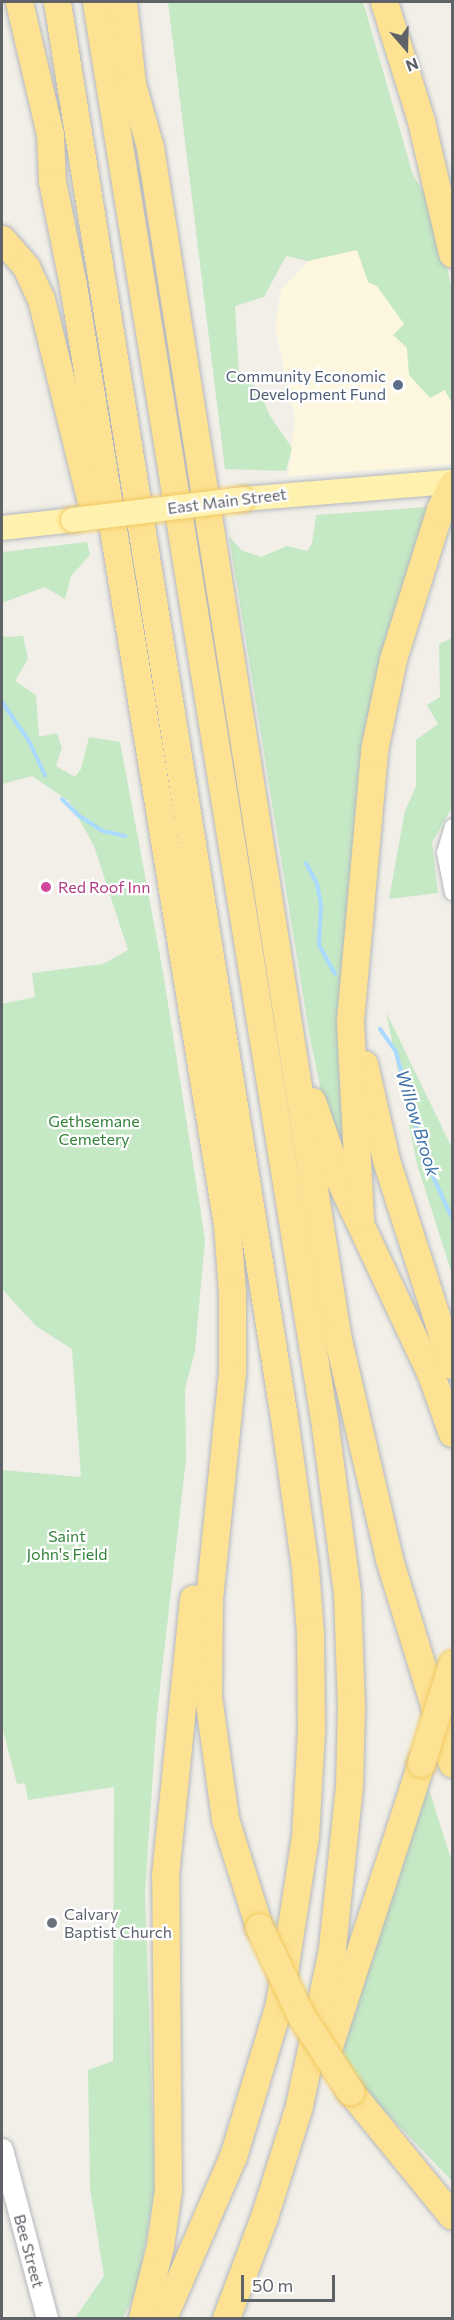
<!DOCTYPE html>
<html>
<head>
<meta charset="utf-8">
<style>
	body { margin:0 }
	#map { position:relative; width:454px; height:2320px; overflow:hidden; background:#f1efe8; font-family:Commissioner,sans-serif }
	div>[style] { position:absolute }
	.commercial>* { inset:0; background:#fef7e0 }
	.green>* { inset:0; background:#c5e8c5 }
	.stream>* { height:4px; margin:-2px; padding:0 2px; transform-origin:2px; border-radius:2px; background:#aadaff }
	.roads { filter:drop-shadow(0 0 2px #b5b8bc) drop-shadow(0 0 2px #b5b8bc) }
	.street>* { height:15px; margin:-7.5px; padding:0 7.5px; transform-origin:7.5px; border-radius:7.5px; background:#fff }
	.secondary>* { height:21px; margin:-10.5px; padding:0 10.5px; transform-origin:10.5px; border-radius:10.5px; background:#fff }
	.primary>* { height:24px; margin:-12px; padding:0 12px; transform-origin:12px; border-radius:12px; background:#fff2af }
	.highway>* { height:27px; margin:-13.5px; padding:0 13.5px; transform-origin:13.5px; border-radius:13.5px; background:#fde293 }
	.bridges { filter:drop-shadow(0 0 2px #f2c960) drop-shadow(0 0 2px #f2c960) }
	.primary-bridge>* { height:24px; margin:-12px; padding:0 12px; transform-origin:12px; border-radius:12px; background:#fff2af }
	.highway-bridge>* { height:27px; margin:-13.5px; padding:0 13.5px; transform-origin:13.5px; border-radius:13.5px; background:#fde293 }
	.dots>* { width:16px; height:16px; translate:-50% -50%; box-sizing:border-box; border:3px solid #fff; border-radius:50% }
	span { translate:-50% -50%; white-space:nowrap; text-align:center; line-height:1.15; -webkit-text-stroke:4.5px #fff; paint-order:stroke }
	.service-label { font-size:16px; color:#4e5e75 }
	.right { translate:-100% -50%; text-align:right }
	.street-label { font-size:16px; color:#5f6368 }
	.hotel-label { font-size:16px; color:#b23c85 }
	.left { translate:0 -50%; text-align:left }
	.park-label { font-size:16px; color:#348238 }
	.worship-label { font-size:16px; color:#5b616d }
	.water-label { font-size:18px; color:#4174aa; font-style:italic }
	.frame { position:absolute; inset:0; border:3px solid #5f6368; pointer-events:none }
	.north { position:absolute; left:376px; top:18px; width:60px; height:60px; -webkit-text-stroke:4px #fff; paint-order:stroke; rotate:160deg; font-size:16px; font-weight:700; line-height:24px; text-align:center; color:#5f6368 }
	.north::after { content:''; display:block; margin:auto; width:21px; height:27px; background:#5f6368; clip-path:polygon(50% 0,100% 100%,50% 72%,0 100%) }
	.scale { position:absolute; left:241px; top:2275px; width:94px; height:27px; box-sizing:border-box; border:3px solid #5f6368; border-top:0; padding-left:8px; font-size:18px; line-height:21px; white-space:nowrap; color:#5f6368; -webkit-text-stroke:4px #fff; paint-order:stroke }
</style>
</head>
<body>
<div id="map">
	<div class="commercial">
		<div style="clip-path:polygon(356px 250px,368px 281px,377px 286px,405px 324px,409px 375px,445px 389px,452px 404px,452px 464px,288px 476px,295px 418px,275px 328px,281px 290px,308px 261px)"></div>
	</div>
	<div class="green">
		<div style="clip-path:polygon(168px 2px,363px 2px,413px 175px,437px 214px,452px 292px,452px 404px,445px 390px,430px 398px,409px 375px,407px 348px,393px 335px,404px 324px,377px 286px,368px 282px,357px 250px,308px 261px,286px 256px,264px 297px,235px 306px,239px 374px,259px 390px,270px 416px,292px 448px,286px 471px,225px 469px)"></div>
		<div style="clip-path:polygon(428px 507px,390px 642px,343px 1157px,321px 1091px,310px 1038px,229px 536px,241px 550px,261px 557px,287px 546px,307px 551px,312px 544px,316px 515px)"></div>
		<div style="clip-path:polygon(87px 542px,90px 555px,71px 576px,65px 599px,45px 587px,2px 603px,2px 552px)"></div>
		<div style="clip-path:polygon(2px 632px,4px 637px,23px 636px,28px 659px,15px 681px,36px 695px,39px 737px,57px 733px,62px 748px,56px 766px,75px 777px,81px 769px,89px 737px,120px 742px,163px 972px,205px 1239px,195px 1351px,185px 1389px,186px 1459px,157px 1714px,145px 1893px,155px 2188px,137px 2289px,123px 2318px,75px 2318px,104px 2276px,90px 2188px,88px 2070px,113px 2061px,114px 1787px,28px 1800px,25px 1783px,17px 1784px,2px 1726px,2px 1470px,81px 1477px,72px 1349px,36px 1326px,2px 1289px,2px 1004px,35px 997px,32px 973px,103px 964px,128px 950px,94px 846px,69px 801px,32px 776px,2px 784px)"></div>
		<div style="clip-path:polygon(452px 638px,452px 807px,432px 843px,438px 893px,389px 899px,405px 811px,416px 786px,416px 740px,438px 724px,427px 705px,440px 697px,439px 644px)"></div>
		<div style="clip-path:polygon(386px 1012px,452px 1148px,452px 1274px,417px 1164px)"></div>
		<div style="clip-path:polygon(426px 1780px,452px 1862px,452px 2181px,353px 2078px,337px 2054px)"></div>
	</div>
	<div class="stream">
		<div style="left:2px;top:702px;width:47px;rotate:55.3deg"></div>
		<div style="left:29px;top:741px;width:38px;rotate:65deg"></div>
		<div style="left:62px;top:799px;width:23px;rotate:45deg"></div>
		<div style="left:78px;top:815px;width:30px;rotate:33deg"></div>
		<div style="left:103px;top:831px;width:23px;rotate:13deg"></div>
		<div style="left:306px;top:863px;width:24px;rotate:62deg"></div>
		<div style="left:317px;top:884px;width:20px;rotate:79deg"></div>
		<div style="left:321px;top:904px;width:41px;rotate:92.8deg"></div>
		<div style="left:319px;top:945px;width:33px;rotate:61deg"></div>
		<div style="left:380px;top:1029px;width:28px;rotate:55deg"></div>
		<div style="left:396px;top:1052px;width:109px;rotate:75.1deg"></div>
		<div style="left:424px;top:1157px;width:67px;rotate:65.3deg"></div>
	</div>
	<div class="roads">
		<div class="street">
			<div style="left:452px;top:826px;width:27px;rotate:107deg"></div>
			<div style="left:444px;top:852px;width:41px;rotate:78.7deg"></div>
		</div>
		<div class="secondary">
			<div style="left:2px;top:2149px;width:175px;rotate:75.1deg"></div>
		</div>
		<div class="primary">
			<div style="left:243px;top:499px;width:210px;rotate:-4.7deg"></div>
			<div style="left:2px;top:528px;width:71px;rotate:-6.4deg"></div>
		</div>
		<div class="highway">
			<div style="left:19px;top:2px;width:136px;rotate:76.8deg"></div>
			<div style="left:50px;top:134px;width:47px;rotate:87.6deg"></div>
			<div style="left:52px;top:181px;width:106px;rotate:78.6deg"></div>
			<div style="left:73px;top:285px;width:952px;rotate:80.69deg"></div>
			<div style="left:227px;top:1224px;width:68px;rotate:85.8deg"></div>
			<div style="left:232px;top:1292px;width:80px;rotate:90deg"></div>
			<div style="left:232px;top:1372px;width:228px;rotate:95.8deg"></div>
			<div style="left:209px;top:1599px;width:97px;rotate:90.6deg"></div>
			<div style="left:208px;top:1696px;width:124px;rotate:82.1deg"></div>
			<div style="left:225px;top:1819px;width:113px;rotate:72.5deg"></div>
			<div style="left:57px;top:2px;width:1427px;rotate:80.89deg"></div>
			<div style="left:283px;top:1411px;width:159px;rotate:82deg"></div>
			<div style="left:305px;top:1568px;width:65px;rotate:85.6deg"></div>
			<div style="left:310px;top:1633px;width:97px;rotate:89.4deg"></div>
			<div style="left:311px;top:1730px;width:106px;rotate:93.2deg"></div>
			<div style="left:305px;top:1836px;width:170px;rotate:98.8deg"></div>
			<div style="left:279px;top:2004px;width:159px;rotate:106.8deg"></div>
			<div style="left:233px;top:2156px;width:176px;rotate:113.4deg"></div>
			<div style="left:96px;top:2px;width:1442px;rotate:80.86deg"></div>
			<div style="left:325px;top:1426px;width:168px;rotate:82.5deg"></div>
			<div style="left:347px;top:1593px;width:112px;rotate:88deg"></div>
			<div style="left:351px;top:1705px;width:81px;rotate:91.4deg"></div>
			<div style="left:349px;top:1786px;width:164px;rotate:96deg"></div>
			<div style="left:332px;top:1949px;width:160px;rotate:101.9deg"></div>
			<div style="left:299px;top:2106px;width:116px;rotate:107.5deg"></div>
			<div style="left:264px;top:2217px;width:108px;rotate:110.6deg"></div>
			<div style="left:123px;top:2px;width:82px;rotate:83.7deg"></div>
			<div style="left:132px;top:84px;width:66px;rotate:74.1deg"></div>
			<div style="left:150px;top:147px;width:1203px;rotate:81.05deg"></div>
			<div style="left:337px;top:1335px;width:230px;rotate:76.9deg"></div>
			<div style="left:389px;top:1559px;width:214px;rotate:72.9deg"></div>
			<div style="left:384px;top:2px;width:125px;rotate:72.7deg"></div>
			<div style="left:421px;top:121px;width:136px;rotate:76.8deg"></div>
			<div style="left:2px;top:239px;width:37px;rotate:49deg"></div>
			<div style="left:26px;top:267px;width:35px;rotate:65deg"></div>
			<div style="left:41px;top:299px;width:205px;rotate:76.2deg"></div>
			<div style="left:364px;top:1064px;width:98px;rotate:77.1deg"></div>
			<div style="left:386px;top:1160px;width:215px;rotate:72.2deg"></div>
			<div style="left:312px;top:1101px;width:83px;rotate:70.9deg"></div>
			<div style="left:339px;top:1179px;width:213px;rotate:64.8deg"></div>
			<div style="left:430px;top:1372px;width:65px;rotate:70.2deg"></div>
			<div style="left:360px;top:1219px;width:198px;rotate:-92.9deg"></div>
			<div style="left:350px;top:1021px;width:272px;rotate:-84.9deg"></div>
			<div style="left:374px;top:750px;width:93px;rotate:-78.2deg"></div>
			<div style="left:393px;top:659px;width:157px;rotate:-72.6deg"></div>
			<div style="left:440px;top:509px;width:28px;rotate:-64deg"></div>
			<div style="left:329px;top:2046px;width:298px;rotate:-72deg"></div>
			<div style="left:350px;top:2091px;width:161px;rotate:50.8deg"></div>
			<div style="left:142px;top:2318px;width:74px;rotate:-76deg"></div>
			<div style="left:160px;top:2246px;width:57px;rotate:-81.9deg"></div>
			<div style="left:168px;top:2190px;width:315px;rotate:-90.5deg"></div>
			<div style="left:165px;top:1875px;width:278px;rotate:-84.2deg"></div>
		</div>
	</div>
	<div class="bridges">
		<div class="primary-bridge">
			<div style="left:73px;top:520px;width:171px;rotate:-7deg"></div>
		</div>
		<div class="highway-bridge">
			<div style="left:421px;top:1763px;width:104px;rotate:-72.6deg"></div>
			<div style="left:259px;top:1927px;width:98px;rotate:64.7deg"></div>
			<div style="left:301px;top:2016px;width:90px;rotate:56.8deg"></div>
		</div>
	</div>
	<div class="dots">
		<div style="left:398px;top:385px;background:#5c6f8a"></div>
		<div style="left:46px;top:887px;background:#d1479c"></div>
		<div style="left:52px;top:1923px;background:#6b7280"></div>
	</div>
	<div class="service-label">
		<span class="right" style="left:386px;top:385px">Community Economic<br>Development Fund</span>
	</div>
	<div class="street-label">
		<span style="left:227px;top:501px;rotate:-7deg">East Main Street</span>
		<span style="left:29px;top:2251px;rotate:75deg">Bee Street</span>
	</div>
	<div class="hotel-label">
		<span class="left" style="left:58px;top:887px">Red Roof Inn</span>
	</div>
	<div class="park-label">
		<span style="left:94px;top:1130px">Gethsemane<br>Cemetery</span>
		<span style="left:67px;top:1545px">Saint<br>John's Field</span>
	</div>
	<div class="worship-label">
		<span class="left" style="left:64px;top:1923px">Calvary<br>Baptist Church</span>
	</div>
	<div class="water-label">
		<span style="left:418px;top:1123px;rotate:73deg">Willow Brook</span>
	</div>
	<div class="frame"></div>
	<div class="north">N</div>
	<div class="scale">50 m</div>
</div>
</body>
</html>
